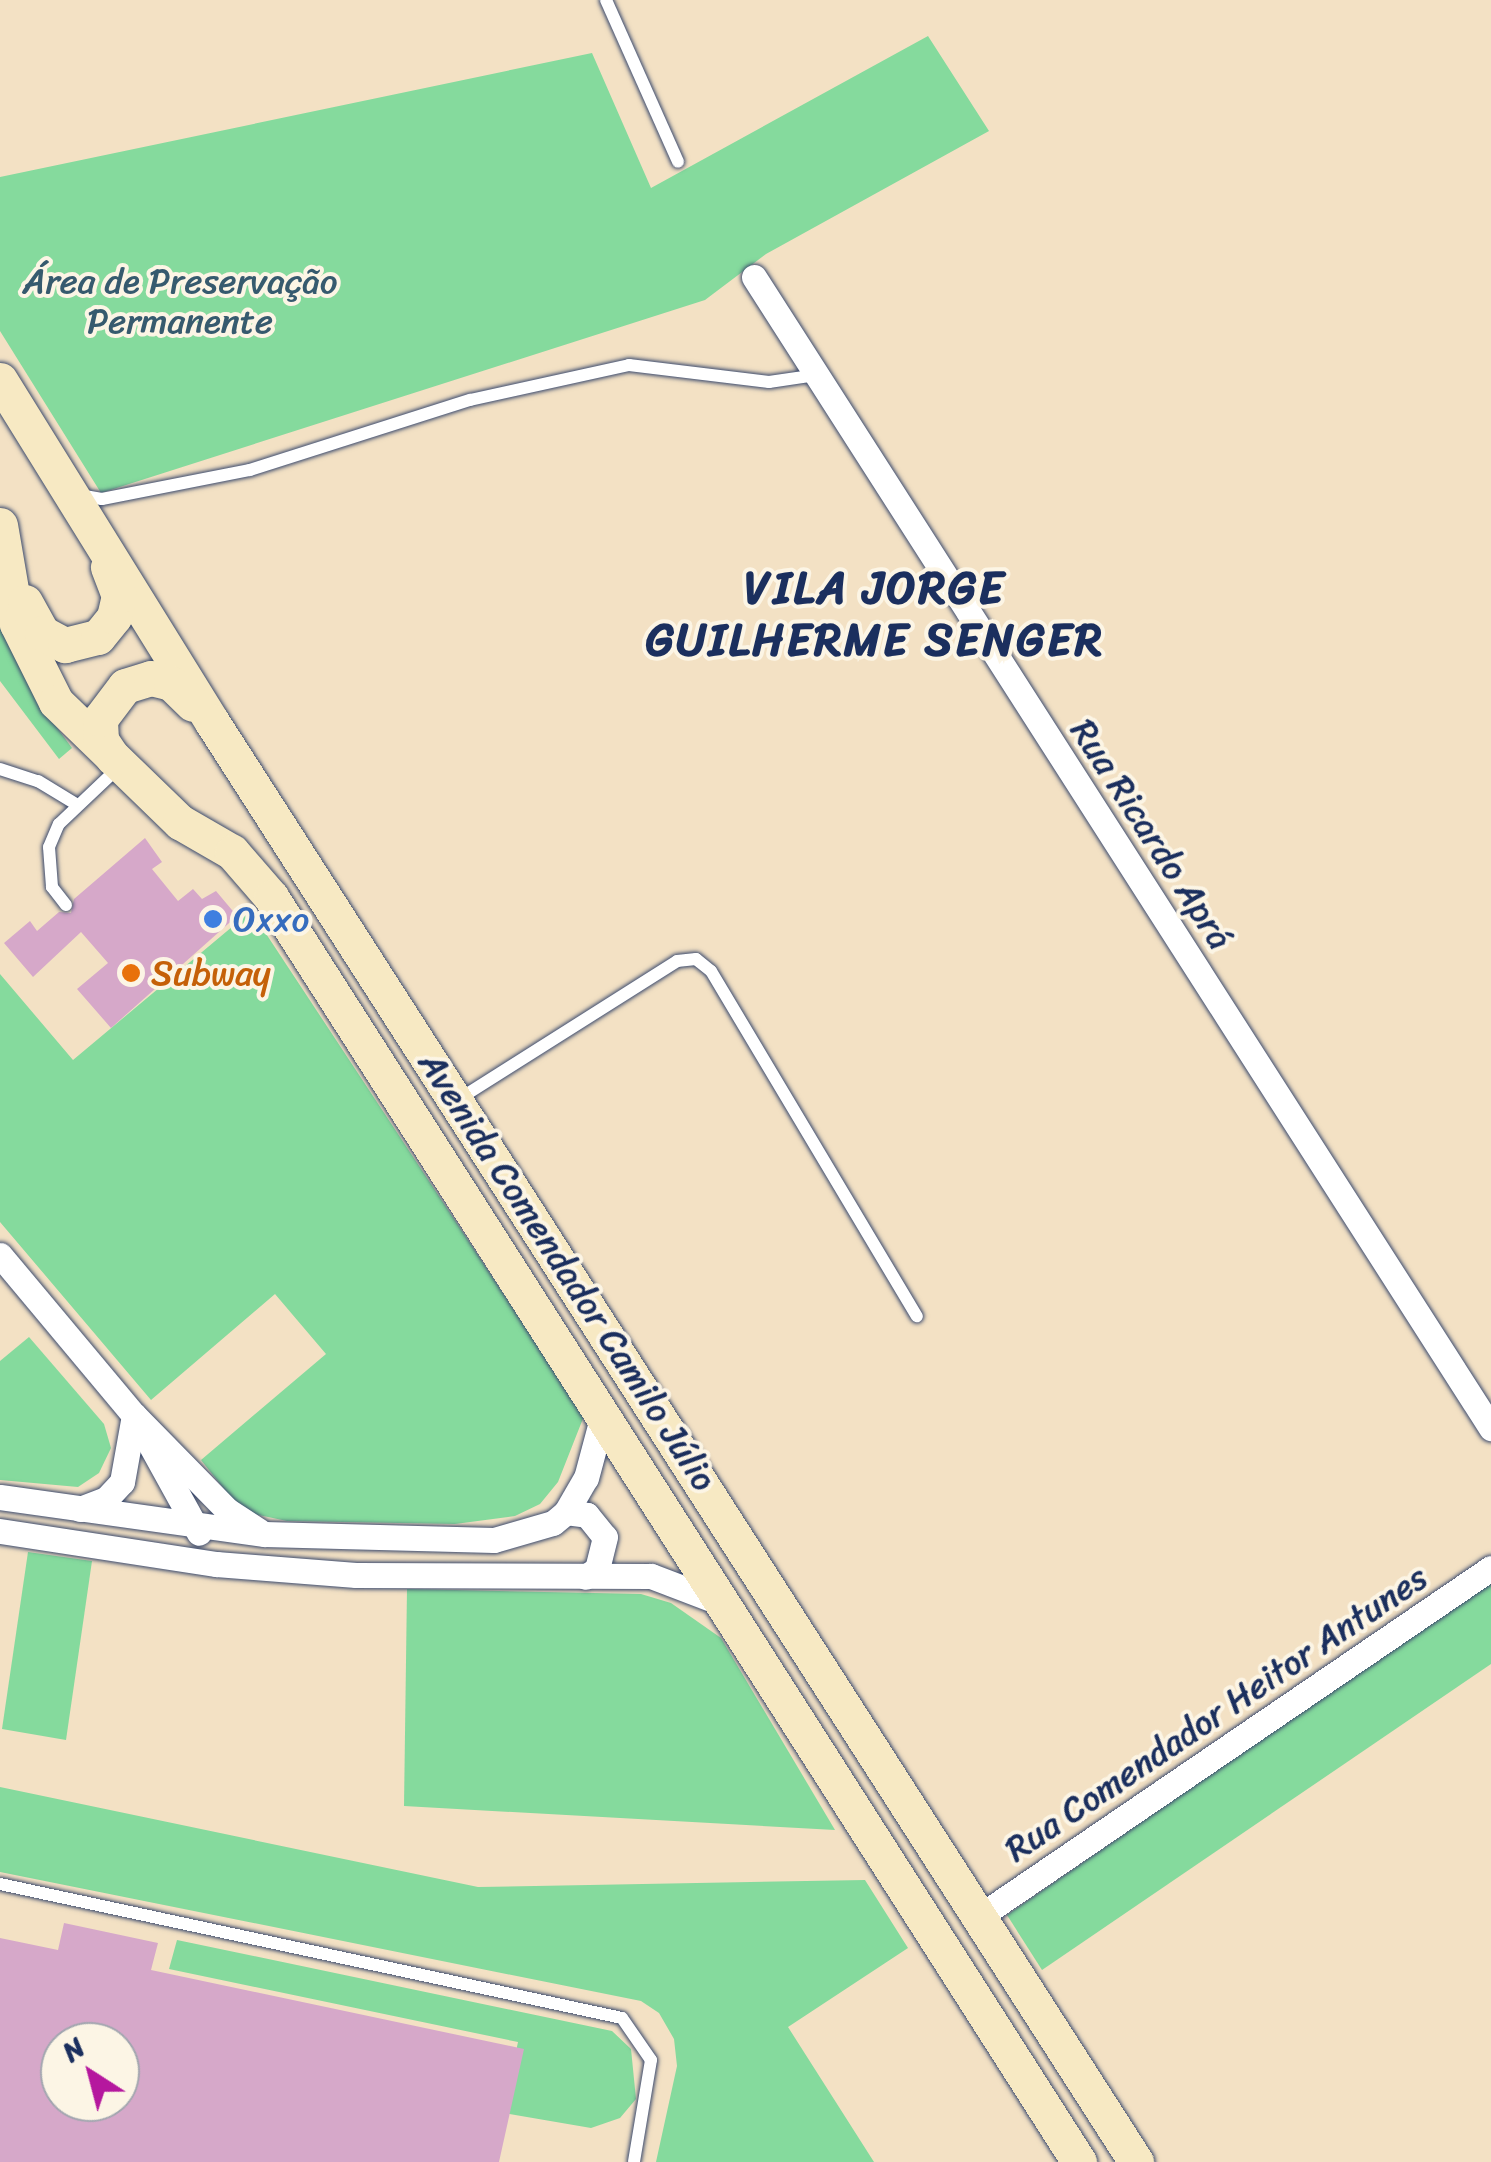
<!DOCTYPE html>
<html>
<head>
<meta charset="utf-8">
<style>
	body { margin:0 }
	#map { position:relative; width:1491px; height:2162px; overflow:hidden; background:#f3e1c4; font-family:Sriracha,sans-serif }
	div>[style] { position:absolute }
	.green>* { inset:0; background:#85da9d }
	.building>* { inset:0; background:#d6a8c9 }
	.roads { filter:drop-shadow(0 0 2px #3b4a6d) drop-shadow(0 0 2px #3b4a6d) }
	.service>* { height:12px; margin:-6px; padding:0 6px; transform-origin:6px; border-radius:6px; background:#fff }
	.minor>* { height:25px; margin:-12.5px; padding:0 12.5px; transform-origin:12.5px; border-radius:12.5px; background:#fff }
	.secondary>* { height:35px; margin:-17.5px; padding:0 17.5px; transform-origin:17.5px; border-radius:17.5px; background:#f7e9c3 }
	.dots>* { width:28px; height:28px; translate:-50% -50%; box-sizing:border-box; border:5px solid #fcf5e5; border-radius:50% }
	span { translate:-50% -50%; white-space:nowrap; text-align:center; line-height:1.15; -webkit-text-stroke:8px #fcf5e5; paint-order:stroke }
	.park-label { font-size:35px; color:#365a6e }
	.street-label { font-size:35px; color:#1b2f5e }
	.shop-label { font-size:35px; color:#366cbe }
	.left { translate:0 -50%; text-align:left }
	.food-label { font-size:35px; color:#c56008 }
	.district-label { font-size:45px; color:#1b2f5e; font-weight:700; letter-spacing:2.5px }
	.north { position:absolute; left:40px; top:2022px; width:100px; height:100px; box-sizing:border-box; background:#fcf5e5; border:2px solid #a2a6af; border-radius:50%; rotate:324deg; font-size:28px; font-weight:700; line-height:40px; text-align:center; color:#1b2f5e }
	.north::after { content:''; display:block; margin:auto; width:35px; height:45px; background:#b5179e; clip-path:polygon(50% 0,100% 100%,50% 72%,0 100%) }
</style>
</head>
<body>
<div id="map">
	<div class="green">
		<div style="clip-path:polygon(928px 36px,989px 131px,766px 254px,705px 300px,101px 493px,0 331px,0 177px,592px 53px,651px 188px)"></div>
		<div style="clip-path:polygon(0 606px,44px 710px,72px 748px,59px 759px,0 681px)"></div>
		<div style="clip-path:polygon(251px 911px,584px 1416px,558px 1482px,540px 1504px,515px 1516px,455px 1524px,287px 1521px,254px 1514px,236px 1504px,201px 1460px,326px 1354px,275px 1294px,151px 1400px,0 1222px,0 974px,73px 1060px)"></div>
		<div style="clip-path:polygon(29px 1337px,104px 1424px,111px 1448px,99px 1473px,78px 1487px,0 1480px,0 1361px)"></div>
		<div style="clip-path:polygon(28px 1552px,92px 1561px,66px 1740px,2px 1729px)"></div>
		<div style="clip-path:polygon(1491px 1581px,1491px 1664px,1042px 1970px,1007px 1915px)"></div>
		<div style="clip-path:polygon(407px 1589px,641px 1594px,671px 1603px,721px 1638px,835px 1830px,404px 1806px)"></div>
		<div style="clip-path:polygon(0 1787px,478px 1887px,865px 1880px,908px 1948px,788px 2027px,874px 2162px,656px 2162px,677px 2066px,674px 2039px,659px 2013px,641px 2001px,0 1872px)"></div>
		<div style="clip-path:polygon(177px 1940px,612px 2031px,631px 2049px,636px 2099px,620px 2118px,591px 2128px,503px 2113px,518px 2042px,169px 1969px)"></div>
	</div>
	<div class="building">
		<div style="clip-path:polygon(145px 838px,162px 862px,152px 869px,178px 901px,193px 889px,202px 899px,216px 891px,237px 916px,111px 1028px,77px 989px,108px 963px,81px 932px,33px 977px,4px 943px,30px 921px,37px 931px,59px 912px,71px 913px,74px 899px)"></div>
		<div style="clip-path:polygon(evenodd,64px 1923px,158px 1943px,151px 1970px,524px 2049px,499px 2162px,0 2162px,0 1938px,58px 1950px,64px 1923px,60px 2042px,120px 2042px,120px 2102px,60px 2102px,60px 2042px)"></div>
	</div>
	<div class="roads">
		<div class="service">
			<div style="left:606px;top:0;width:177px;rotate:66deg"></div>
			<div style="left:79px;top:495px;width:23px;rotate:10deg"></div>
			<div style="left:102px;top:499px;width:151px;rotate:-11.1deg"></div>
			<div style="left:250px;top:470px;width:231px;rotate:-17.7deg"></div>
			<div style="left:470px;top:400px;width:163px;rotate:-12.4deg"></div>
			<div style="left:629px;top:365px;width:141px;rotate:6.9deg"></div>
			<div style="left:769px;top:382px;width:49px;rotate:-8.3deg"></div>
			<div style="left:0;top:769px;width:40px;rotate:18deg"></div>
			<div style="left:38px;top:781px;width:44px;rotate:31.2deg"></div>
			<div style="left:66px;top:905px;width:23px;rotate:-128deg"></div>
			<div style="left:52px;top:887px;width:40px;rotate:-94.3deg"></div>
			<div style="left:49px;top:847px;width:25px;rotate:-67deg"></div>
			<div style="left:59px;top:824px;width:83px;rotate:-43.5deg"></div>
			<div style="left:459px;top:1099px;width:258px;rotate:-32.3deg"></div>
			<div style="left:677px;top:961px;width:19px;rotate:-6deg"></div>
			<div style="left:696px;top:959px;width:19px;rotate:39deg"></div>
			<div style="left:711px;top:971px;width:402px;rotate:59.2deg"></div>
			<div style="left:0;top:1884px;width:636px;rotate:12.16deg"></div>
			<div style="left:622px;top:2018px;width:51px;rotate:55.4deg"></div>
			<div style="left:651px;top:2060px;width:103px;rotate:99.5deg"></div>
		</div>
		<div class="minor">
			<div style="left:754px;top:277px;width:1367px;rotate:57.37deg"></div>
			<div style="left:0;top:1255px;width:209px;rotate:50.1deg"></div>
			<div style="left:134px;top:1415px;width:133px;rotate:45.6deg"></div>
			<div style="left:227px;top:1510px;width:38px;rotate:33deg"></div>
			<div style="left:151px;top:1446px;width:99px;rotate:61.1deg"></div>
			<div style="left:0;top:1497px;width:267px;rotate:8deg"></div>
			<div style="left:264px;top:1534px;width:230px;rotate:1.5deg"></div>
			<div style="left:494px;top:1540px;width:61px;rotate:-16.1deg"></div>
			<div style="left:553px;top:1523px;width:17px;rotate:-40deg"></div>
			<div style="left:566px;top:1512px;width:39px;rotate:-60deg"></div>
			<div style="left:586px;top:1478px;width:69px;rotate:-75deg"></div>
			<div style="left:80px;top:1509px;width:28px;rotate:-21deg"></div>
			<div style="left:106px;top:1499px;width:23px;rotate:-47deg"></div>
			<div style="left:122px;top:1482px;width:68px;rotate:-79.8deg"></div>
			<div style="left:566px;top:1512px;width:21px;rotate:8deg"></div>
			<div style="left:587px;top:1515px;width:28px;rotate:51deg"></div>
			<div style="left:605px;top:1537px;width:33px;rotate:104deg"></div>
			<div style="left:597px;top:1569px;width:14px;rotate:146deg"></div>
			<div style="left:0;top:1531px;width:219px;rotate:8.7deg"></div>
			<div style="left:216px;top:1564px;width:140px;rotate:4.5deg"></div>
			<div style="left:356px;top:1575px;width:295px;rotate:0.2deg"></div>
			<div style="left:651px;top:1576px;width:73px;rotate:20.9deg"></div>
			<div style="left:980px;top:1916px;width:618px;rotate:-34.26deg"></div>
		</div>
		<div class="secondary">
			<div style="left:0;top:380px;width:402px;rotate:58.2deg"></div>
			<div style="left:212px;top:722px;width:1711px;rotate:57.31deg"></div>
			<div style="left:0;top:525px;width:100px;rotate:80.3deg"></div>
			<div style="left:17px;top:624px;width:87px;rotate:63.4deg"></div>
			<div style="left:56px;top:702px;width:173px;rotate:44.1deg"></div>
			<div style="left:180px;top:822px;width:60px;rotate:30deg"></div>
			<div style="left:232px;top:852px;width:60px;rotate:49.1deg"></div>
			<div style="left:271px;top:897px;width:1501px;rotate:57.43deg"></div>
			<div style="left:25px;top:602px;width:35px;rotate:61deg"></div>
			<div style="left:42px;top:633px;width:26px;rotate:28deg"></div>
			<div style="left:65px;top:645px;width:34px;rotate:-14deg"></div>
			<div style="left:98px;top:637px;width:26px;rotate:-51deg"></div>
			<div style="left:114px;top:617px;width:22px;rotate:-77deg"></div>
			<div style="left:119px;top:596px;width:31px;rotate:-111deg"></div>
			<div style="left:113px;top:758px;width:22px;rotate:-124deg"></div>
			<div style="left:101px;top:740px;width:21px;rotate:-93deg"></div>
			<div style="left:100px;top:719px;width:41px;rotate:-52.9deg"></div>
			<div style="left:125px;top:686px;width:27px;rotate:-17deg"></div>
			<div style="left:151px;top:678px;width:21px;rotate:14deg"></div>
			<div style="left:171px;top:683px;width:30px;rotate:44deg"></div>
		</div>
	</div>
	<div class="dots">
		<div style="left:213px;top:919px;background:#3f7fe0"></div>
		<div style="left:131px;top:973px;background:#e8710a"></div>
	</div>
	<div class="park-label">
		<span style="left:180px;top:301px">Área de Preservação<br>Permanente</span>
	</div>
	<div class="street-label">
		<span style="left:1152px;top:834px;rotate:57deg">Rua Ricardo Aprá</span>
		<span style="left:568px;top:1271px;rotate:57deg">Avenida Comendador Camilo Júlio</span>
		<span style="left:1216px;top:1713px;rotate:-34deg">Rua Comendador Heitor Antunes</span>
	</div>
	<div class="shop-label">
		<span class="left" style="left:233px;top:919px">Oxxo</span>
	</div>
	<div class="food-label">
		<span class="left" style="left:151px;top:973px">Subway</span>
	</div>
	<div class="district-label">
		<span style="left:875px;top:615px">VILA JORGE<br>GUILHERME SENGER</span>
	</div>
	<div class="north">N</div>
</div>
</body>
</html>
